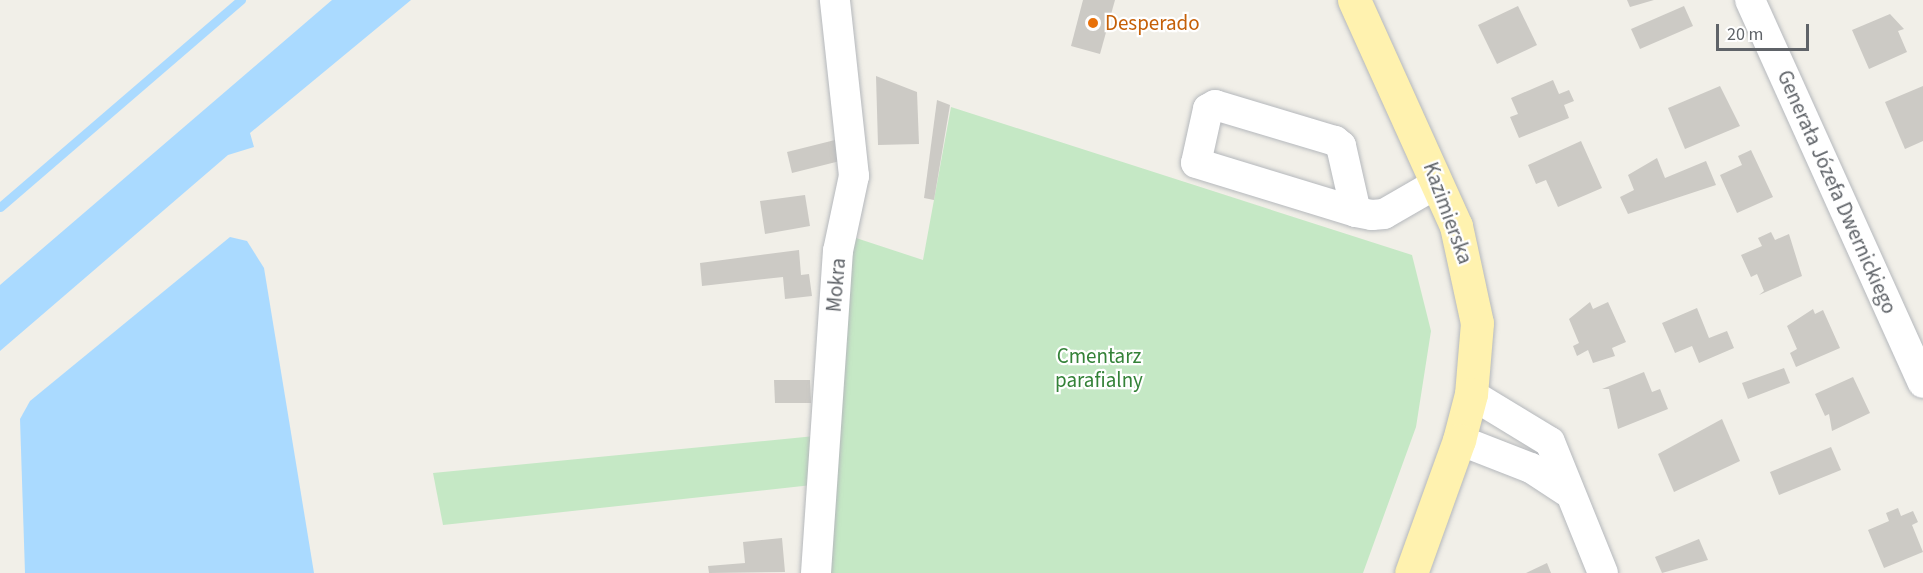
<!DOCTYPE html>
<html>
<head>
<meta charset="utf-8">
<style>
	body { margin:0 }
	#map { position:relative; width:1923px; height:573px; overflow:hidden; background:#f1efe8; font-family:"Source Sans 3",sans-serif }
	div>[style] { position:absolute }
	.green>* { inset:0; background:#c5e8c5 }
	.water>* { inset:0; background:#aadaff }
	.stream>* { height:9px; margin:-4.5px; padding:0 4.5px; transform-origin:4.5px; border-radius:4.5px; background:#aadaff }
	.building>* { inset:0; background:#cccac5 }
	.roads { filter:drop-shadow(0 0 2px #b5b8bc) drop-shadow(0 0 2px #b5b8bc) }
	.minor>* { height:30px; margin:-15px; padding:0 15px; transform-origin:15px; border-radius:15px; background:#fff }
	.major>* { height:33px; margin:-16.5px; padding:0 16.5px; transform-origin:16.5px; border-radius:16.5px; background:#fff2af }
	.dots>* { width:16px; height:16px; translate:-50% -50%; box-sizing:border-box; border:3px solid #fff; border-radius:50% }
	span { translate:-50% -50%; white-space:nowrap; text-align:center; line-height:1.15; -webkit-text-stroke:4.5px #fff; paint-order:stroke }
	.food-label { font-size:21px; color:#c56008 }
	.left { translate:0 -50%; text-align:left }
	.street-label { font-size:21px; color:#5f6368 }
	.park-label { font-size:21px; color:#348238 }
	.scale { position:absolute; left:1716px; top:24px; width:93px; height:27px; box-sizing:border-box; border:3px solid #5f6368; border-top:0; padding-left:8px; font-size:18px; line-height:21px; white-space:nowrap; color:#5f6368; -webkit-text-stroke:4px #fff; paint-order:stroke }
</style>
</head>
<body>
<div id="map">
	<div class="green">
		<div style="clip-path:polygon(951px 107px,1412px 255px,1431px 331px,1416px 427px,1363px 573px,824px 573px,853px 237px,923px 260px)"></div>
		<div style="clip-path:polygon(815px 436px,812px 485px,443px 525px,433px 473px)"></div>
	</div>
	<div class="water">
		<div style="clip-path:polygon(332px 0,411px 0,250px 133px,254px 147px,228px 155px,0 351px,0 285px)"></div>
		<div style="clip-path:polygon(230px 237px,247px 241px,264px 268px,314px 573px,25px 573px,20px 419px,30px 401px)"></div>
	</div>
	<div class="stream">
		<div style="left:0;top:207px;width:318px;rotate:-40.7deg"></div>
	</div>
	<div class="building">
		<div style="clip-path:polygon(1083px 0,1115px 0,1100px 54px,1071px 46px)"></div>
		<div style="clip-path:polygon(1627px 0,1654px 0,1630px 7px)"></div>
		<div style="clip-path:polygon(1518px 6px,1537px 45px,1497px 64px,1478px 25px)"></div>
		<div style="clip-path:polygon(1684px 6px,1693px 26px,1640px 49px,1631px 29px)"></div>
		<div style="clip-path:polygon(1890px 14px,1904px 29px,1898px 31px,1907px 52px,1869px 69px,1852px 30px)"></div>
		<div style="clip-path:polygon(876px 76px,917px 92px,919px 144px,878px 145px)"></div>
		<div style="clip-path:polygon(1553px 80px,1559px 94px,1569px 90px,1574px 101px,1564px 105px,1569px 118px,1519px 138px,1510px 117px,1518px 114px,1511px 98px)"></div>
		<div style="clip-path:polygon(1720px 86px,1740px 126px,1685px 149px,1668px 108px)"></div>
		<div style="clip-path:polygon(1923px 86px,1923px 141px,1905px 149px,1885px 102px)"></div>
		<div style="clip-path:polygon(937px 100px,950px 105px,934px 200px,924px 198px)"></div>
		<div style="clip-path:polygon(839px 139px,844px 160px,792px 173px,787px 152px)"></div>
		<div style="clip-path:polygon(1581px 141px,1602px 188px,1558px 207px,1546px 180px,1536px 184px,1528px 165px)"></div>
		<div style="clip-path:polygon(1751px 150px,1773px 197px,1737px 213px,1720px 175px,1742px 165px,1738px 156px)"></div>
		<div style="clip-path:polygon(1657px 158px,1665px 178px,1706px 161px,1716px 185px,1628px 214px,1620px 197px,1634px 190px,1628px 175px)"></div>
		<div style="clip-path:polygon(805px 195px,810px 226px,765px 234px,760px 201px)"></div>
		<div style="clip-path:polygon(1771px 232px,1775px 240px,1789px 234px,1802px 276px,1759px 295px,1764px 291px,1757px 274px,1751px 277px,1741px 255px,1762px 246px,1758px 238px)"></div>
		<div style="clip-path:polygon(799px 250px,801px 275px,809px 274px,812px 296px,785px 299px,783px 277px,702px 286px,700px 263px)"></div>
		<div style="clip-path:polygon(1590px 302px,1593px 309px,1608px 302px,1626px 342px,1612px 348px,1615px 356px,1593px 363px,1588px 350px,1577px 356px,1573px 346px,1579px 343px,1569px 319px)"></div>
		<div style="clip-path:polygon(1697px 308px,1709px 338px,1727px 331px,1734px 348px,1699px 363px,1692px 346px,1675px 353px,1662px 323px)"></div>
		<div style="clip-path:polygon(1813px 309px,1815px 314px,1823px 310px,1840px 348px,1796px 367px,1790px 353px,1797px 349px,1787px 326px)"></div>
		<div style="clip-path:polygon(1784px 368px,1790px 383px,1748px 399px,1742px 383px)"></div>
		<div style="clip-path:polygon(1644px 372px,1652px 392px,1660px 389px,1668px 409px,1618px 429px,1609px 389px,1602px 389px)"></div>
		<div style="clip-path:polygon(1853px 377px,1870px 413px,1832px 431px,1829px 414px,1825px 416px,1815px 394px)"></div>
		<div style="clip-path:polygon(774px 380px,810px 380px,811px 403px,775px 403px)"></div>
		<div style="clip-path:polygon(1722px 419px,1740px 461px,1674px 492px,1658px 454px)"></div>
		<div style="clip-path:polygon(1831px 447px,1841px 470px,1779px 495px,1770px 472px)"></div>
		<div style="clip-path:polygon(1898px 508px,1901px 516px,1913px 511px,1918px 522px,1912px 525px,1923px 552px,1884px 568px,1868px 530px,1889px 521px,1886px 513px)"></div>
		<div style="clip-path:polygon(782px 538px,785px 572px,709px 573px,708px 566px,745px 563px,743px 542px)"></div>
		<div style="clip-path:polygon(1699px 539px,1708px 560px,1662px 573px,1655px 557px)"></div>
		<div style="clip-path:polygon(1547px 563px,1551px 573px,1526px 573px)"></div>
	</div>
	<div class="roads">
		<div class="minor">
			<div style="left:1750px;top:0;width:420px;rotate:65.7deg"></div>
			<div style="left:1356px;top:212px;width:68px;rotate:-102.8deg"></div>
			<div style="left:1341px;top:146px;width:8px;rotate:-140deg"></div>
			<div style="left:1335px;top:141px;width:125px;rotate:-163.3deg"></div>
			<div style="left:1215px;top:105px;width:8px;rotate:150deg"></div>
			<div style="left:1208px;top:109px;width:55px;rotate:102.5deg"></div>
			<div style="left:1196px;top:163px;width:167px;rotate:17deg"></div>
			<div style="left:1356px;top:212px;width:16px;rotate:11deg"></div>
			<div style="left:1372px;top:215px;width:12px;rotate:-5deg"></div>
			<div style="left:1384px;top:214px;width:62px;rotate:-29.9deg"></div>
			<div style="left:1471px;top:394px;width:92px;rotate:31.3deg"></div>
			<div style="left:1550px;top:442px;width:141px;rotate:68deg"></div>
			<div style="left:1459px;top:440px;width:77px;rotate:21.3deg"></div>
			<div style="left:1531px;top:468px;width:42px;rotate:33.3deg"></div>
			<div style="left:816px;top:573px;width:323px;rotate:-86.1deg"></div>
			<div style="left:838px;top:251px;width:77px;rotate:-78deg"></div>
			<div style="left:854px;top:176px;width:177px;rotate:-96.2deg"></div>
		</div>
		<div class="major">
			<div style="left:1354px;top:0;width:248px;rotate:65.7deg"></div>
			<div style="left:1456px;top:226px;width:99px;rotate:77.8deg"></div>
			<div style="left:1477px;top:323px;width:71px;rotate:94.8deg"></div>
			<div style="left:1471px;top:394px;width:48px;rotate:104.6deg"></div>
			<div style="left:1459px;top:440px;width:141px;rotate:109.8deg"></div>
		</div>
	</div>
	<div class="dots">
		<div style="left:1093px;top:23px;background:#e8710a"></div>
	</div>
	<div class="food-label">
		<span class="left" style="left:1105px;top:23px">Desperado</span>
	</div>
	<div class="street-label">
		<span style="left:1837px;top:192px;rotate:66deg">Generała Józefa Dwernickiego</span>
		<span style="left:1448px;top:213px;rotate:70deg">Kazimierska</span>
		<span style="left:836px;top:285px;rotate:-85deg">Mokra</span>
	</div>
	<div class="park-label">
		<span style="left:1099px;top:368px">Cmentarz<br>parafialny</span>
	</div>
	<div class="scale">20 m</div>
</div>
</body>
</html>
